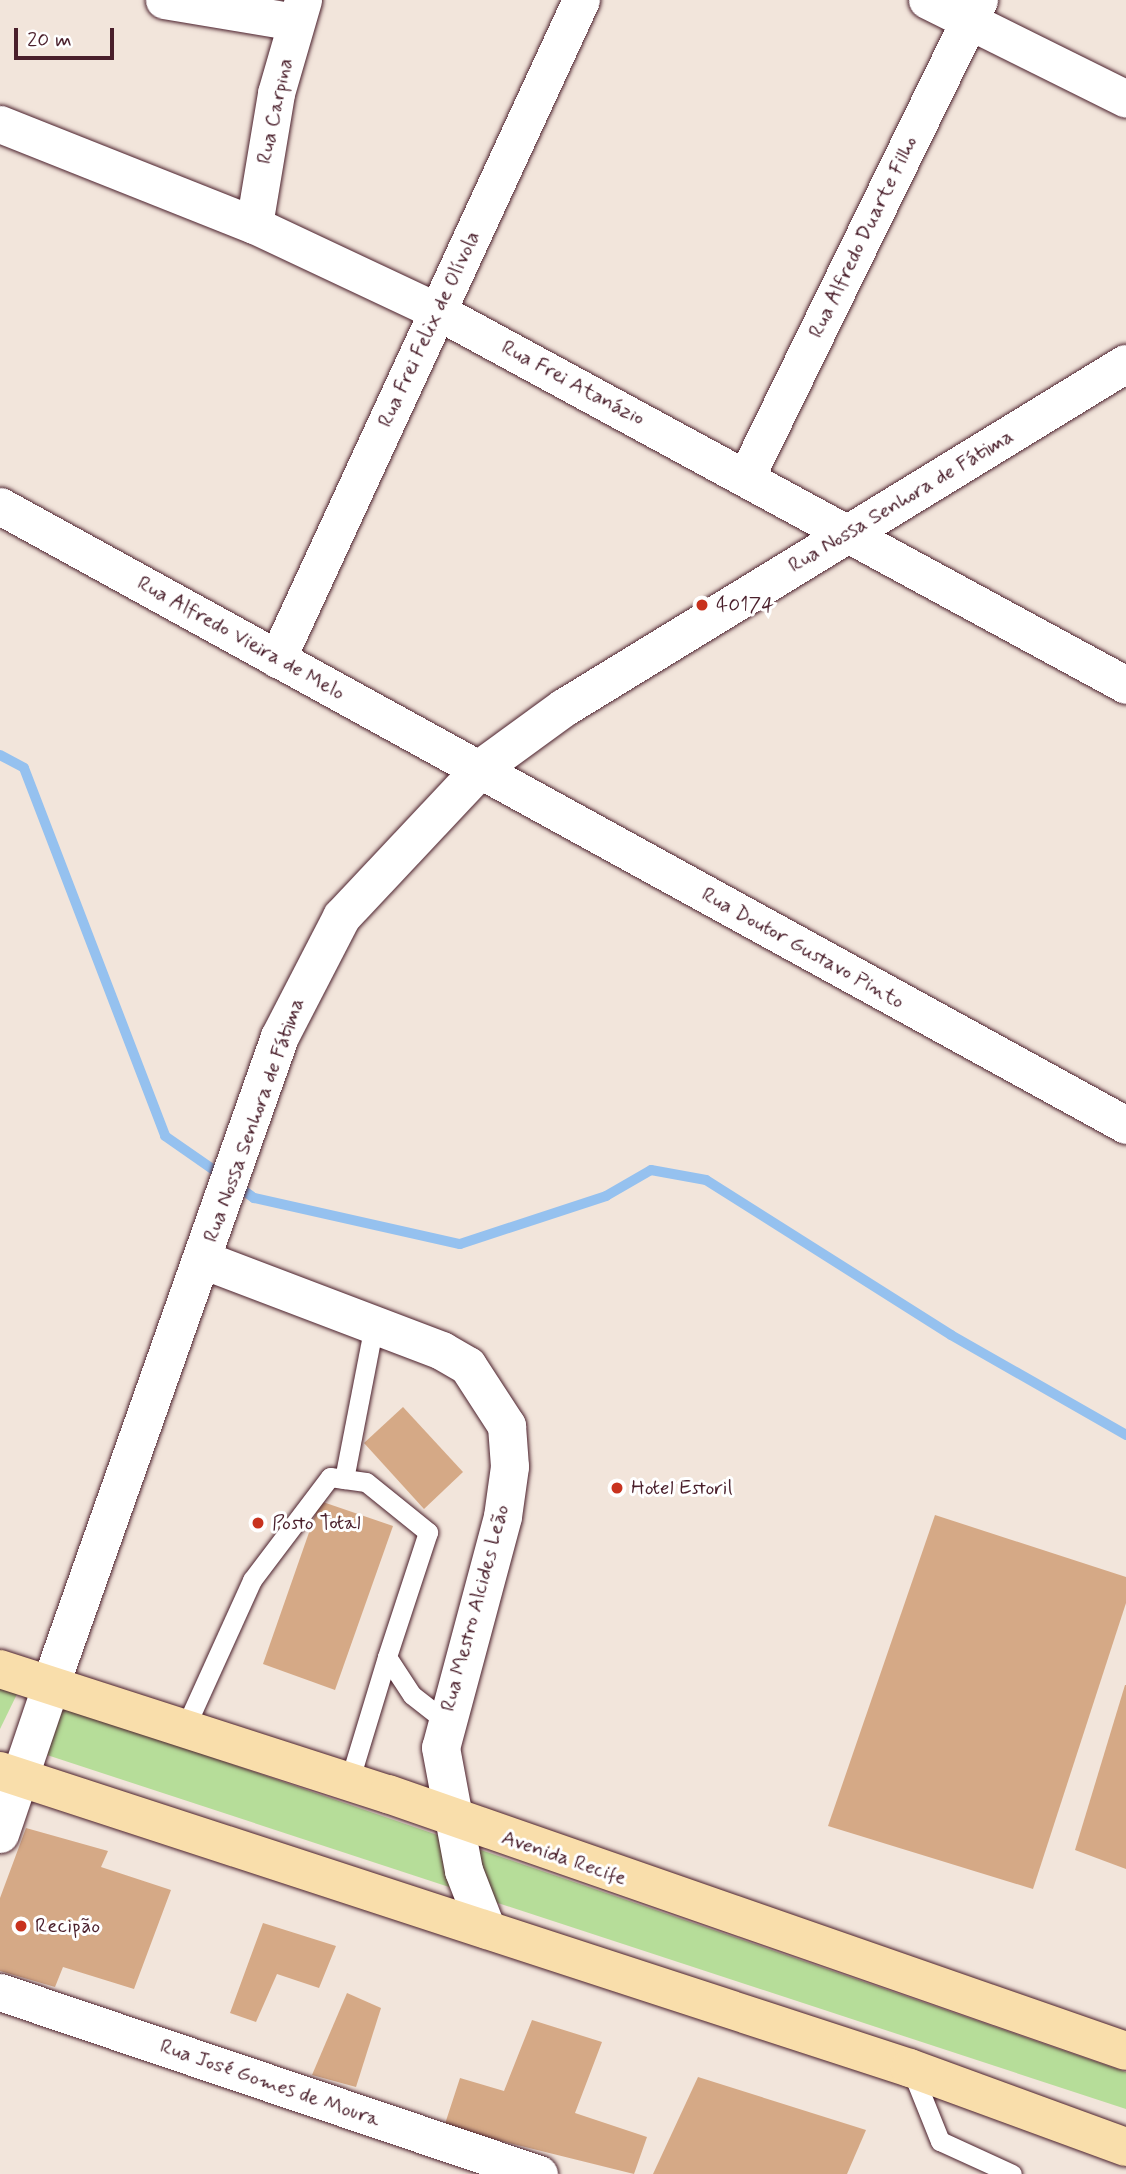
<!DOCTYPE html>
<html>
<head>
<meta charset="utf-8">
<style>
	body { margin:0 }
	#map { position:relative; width:1126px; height:2174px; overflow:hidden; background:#f2e5db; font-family:Mynerve,sans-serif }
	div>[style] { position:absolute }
	.green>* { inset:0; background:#b6dd99 }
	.stream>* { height:10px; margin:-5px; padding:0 5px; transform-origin:5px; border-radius:5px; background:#95c1ef }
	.building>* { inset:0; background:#d5a986 }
	.roads { filter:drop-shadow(0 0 2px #4a1f2b) drop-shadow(0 0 2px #4a1f2b) }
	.service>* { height:19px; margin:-9.5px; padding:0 9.5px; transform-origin:9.5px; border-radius:9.5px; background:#fff }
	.minor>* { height:37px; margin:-18.5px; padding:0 18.5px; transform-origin:18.5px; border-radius:18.5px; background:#fff }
	.tertiary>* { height:38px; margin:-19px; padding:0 19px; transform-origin:19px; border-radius:19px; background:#fff }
	.primary>* { height:38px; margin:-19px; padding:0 19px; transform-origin:19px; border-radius:19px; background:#f9deab }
	.dots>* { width:19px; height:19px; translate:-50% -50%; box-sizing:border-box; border:4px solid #fff; border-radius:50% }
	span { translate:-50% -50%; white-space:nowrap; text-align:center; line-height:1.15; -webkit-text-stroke:6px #fff; paint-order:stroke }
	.street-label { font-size:21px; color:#4a1f2b }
	.poi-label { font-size:21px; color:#4a1f2b }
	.left { translate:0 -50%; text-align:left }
	.scale { position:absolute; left:14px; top:28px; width:100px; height:32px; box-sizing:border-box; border:4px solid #4a1f2b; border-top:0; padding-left:9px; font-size:21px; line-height:24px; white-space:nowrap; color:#4a1f2b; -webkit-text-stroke:5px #fff; paint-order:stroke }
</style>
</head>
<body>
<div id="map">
	<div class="green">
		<div style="clip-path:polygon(0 1685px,19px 1690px,0 1729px)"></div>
		<div style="clip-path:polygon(63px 1706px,1126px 2072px,1126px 2109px,47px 1755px)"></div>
	</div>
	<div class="stream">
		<div style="left:0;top:755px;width:27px;rotate:28deg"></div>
		<div style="left:24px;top:768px;width:394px;rotate:69deg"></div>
		<div style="left:165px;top:1136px;width:72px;rotate:34.8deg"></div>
		<div style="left:236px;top:1185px;width:22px;rotate:36deg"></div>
		<div style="left:254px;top:1198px;width:211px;rotate:12.6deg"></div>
		<div style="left:460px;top:1244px;width:154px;rotate:-18.2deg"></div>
		<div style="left:606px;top:1196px;width:52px;rotate:-30deg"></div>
		<div style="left:651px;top:1170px;width:56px;rotate:10.3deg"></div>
		<div style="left:706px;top:1180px;width:290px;rotate:32.3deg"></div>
		<div style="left:951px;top:1335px;width:202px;rotate:29.7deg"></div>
	</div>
	<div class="building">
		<div style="clip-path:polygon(403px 1407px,463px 1472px,424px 1509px,364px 1443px)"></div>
		<div style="clip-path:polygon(320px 1501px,393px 1526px,335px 1690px,263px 1664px)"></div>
		<div style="clip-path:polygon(935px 1515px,1126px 1577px,1126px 1603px,1033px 1889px,828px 1826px)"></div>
		<div style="clip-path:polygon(1125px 1685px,1126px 1685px,1126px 1869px,1075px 1850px)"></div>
		<div style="clip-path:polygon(26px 1828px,108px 1851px,101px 1867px,171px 1890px,134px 1989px,63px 1967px,55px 1987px,0 1971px,0 1898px)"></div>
		<div style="clip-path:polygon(263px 1923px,336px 1946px,319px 1988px,277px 1974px,256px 2022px,230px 2013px)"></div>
		<div style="clip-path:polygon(347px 1993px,381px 2008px,356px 2087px,312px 2075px)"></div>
		<div style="clip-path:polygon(532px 2020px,602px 2042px,575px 2113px,647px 2137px,634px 2174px,444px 2127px,460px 2078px,504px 2091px)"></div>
		<div style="clip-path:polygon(698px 2077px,866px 2130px,847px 2174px,653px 2174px)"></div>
	</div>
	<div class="roads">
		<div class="service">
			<div style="left:344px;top:1479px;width:157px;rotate:-79deg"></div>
			<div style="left:184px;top:1730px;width:165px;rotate:-65.6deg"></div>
			<div style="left:252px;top:1580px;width:129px;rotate:-52.9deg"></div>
			<div style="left:330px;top:1477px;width:36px;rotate:8deg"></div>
			<div style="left:366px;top:1482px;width:80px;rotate:38.9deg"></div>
			<div style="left:428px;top:1532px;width:132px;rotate:108.2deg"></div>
			<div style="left:387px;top:1657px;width:45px;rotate:56.7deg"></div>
			<div style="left:412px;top:1695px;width:41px;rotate:38deg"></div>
			<div style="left:349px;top:1782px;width:131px;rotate:-73.1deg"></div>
			<div style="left:911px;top:2069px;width:78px;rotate:68.1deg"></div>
			<div style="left:940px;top:2141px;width:79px;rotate:24.6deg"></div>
		</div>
		<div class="minor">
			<div style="left:164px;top:0;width:133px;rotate:9.5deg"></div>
			<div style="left:927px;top:0;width:222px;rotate:26.4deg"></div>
			<div style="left:0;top:124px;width:273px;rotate:21.7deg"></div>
			<div style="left:254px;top:225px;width:202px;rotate:25.2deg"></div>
			<div style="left:437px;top:311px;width:784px;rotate:28.49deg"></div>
			<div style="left:254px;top:225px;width:134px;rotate:-80.5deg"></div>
			<div style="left:276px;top:93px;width:97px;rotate:-73.8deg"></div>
			<div style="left:747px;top:475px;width:529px;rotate:-63.97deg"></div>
			<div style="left:0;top:506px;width:1285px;rotate:28.8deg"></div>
			<div style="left:277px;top:659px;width:726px;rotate:-65.24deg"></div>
			<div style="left:0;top:1834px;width:158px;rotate:-71.2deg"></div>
			<div style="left:0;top:1992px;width:569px;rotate:18.66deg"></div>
		</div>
		<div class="tertiary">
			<div style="left:203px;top:1260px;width:256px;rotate:20.8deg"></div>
			<div style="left:442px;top:1351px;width:30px;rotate:30deg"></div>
			<div style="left:468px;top:1366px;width:72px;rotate:57deg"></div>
			<div style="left:507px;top:1426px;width:41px;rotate:85.8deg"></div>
			<div style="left:510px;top:1467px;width:50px;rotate:98deg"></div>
			<div style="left:503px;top:1517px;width:239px;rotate:105deg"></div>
			<div style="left:441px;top:1748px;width:125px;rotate:79.4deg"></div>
			<div style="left:464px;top:1871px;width:63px;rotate:68.7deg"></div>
			<div style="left:51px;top:1684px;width:686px;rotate:-70.51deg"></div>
			<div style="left:280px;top:1037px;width:135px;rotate:-62.7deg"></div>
			<div style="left:342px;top:917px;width:206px;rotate:-46.8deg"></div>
			<div style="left:483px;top:767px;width:100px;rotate:-36.1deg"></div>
			<div style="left:564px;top:708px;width:659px;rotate:-31.47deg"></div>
		</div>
		<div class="primary">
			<div style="left:0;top:1669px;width:408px;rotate:17.9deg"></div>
			<div style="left:388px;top:1794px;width:781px;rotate:19.2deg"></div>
			<div style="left:0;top:1771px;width:957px;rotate:18.08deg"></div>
			<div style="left:910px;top:2068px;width:230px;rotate:20.1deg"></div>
		</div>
	</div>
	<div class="dots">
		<div style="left:702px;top:605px;background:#c8321e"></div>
		<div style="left:617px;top:1488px;background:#c8321e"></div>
		<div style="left:258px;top:1523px;background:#c8321e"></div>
		<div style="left:21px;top:1926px;background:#c8321e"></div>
	</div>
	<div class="street-label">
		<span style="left:275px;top:111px;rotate:-78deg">Rua Carpina</span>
		<span style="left:863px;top:237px;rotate:-64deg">Rua Alfredo Duarte Filho</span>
		<span style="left:429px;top:329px;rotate:-65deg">Rua Frei Felix de Olívola</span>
		<span style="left:573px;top:383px;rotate:28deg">Rua Frei Atanázio</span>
		<span style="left:901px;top:501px;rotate:-31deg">Rua Nossa Senhora de Fátima</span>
		<span style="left:241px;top:638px;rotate:29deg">Rua Alfredo Vieira de Melo</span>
		<span style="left:803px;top:948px;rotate:29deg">Rua Doutor Gustavo Pinto</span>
		<span style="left:254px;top:1120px;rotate:-70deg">Rua Nossa Senhora de Fátima</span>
		<span style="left:475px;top:1608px;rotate:-75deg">Rua Mestro Alcides Leão</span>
		<span style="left:564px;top:1858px;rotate:19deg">Avenida Recife</span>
		<span style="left:270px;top:2083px;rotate:19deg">Rua José Gomes de Moura</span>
	</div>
	<div class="poi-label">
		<span class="left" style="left:716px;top:605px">40174</span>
		<span class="left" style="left:631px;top:1488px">Hotel Estoril</span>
		<span class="left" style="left:272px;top:1523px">Posto Total</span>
		<span class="left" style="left:35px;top:1926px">Recipão</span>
	</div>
	<div class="scale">20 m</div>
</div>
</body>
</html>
